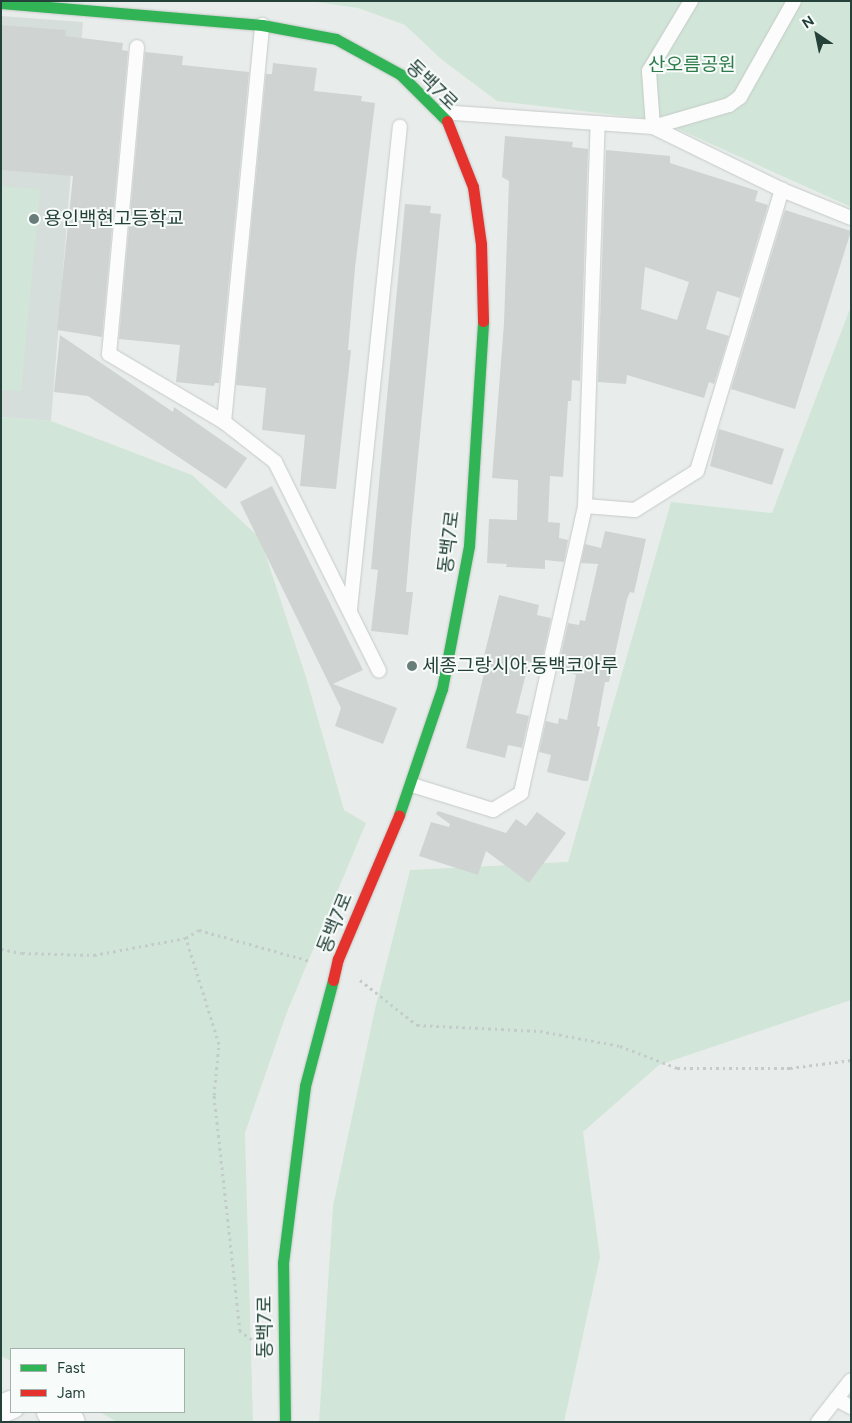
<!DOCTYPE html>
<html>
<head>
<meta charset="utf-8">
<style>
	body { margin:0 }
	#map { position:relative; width:852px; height:1423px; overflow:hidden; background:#e8edeb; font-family:Figtree,"Noto Sans KR",sans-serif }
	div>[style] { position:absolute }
	.built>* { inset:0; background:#d6dedb }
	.green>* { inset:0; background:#d1e6d8 }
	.building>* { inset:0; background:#cfd4d2 }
	.path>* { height:3px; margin-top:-1.5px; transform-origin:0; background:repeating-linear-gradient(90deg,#c3ccca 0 2.5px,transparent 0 6.5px) }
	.roads { filter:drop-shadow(0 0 1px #c5cac8) drop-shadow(0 0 1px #c5cac8) }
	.lane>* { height:14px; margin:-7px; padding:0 7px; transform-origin:7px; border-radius:7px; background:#fcfcfc }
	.street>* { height:28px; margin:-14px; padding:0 14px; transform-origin:14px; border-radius:14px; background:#fcfcfc }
	.fast>* { height:11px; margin:-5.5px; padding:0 5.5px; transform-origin:5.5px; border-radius:5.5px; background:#30b455 }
	.jam>* { height:11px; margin:-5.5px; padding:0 5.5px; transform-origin:5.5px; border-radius:5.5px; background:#e5322d }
	.dots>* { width:14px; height:14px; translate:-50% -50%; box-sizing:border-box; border:2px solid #f7fbf9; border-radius:50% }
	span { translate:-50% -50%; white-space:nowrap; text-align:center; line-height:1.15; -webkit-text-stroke:4px #f7fbf9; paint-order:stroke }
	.park-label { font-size:19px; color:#2d7a4b }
	.street-label { font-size:19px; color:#24423a }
	.poi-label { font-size:19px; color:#24423a }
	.left { translate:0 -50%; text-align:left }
	.frame { position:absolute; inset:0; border:2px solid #24423a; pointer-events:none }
	.legend { position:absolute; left:10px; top:1348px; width:175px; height:65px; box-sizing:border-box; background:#f7fbf9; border:1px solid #a3b1ad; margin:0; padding:6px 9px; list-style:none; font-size:15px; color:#24423a }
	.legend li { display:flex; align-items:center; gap:10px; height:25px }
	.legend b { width:25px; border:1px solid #a3b1ad }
	.north { position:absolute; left:792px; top:10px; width:50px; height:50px; -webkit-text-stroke:4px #f7fbf9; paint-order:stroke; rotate:326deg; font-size:14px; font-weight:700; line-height:20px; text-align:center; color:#24423a }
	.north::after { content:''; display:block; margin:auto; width:18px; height:22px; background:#24423a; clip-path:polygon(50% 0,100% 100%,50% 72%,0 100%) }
</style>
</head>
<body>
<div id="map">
	<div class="built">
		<div style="clip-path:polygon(1px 16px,83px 22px,51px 421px,1px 417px)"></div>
	</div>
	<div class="green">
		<div style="clip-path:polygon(276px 1px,851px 1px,851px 207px,658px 120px,497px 101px,441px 59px,405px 25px,358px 8px,316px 2px)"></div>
		<div style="clip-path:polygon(1px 186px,40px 190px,21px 391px,1px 390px)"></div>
		<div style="clip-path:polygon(851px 306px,851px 1000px,659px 1065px,583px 1132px,600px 1257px,564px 1422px,319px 1422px,333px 1206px,375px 1009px,410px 870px,568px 862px,671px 502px,772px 513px)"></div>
		<div style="clip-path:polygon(1px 417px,51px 421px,192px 475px,260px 538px,306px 677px,344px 810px,366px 823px,287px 1012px,245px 1133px,253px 1422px,117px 1422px,100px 1412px,184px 1412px,184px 1349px,11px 1349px,11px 1361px,1px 1356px)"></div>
	</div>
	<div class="building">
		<div style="clip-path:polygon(1px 25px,66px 30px,65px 36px,123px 43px,122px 50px,128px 51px,102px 337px,57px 330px,73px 176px,1px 170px)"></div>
		<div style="clip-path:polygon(145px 52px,183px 56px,182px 65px,249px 72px,219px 383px,215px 383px,214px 386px,176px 382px,180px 345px,119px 339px)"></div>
		<div style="clip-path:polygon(273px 63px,317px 68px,314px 91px,362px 96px,361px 101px,375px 103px,355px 268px,348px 350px,351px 350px,336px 489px,300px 486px,305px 435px,262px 430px,266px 388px,236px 385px,266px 74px,272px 74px)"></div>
		<div style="clip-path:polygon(505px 136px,573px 142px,572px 147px,588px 149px,580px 381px,572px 380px,571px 401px,568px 401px,563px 477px,550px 476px,548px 522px,560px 523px,559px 538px,568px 540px,564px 562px,545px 560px,545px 569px,506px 567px,507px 564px,487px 563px,489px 519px,517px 520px,518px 480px,492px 478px,504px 323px,509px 181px,502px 177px)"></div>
		<div style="clip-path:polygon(evenodd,606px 150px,670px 156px,670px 163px,758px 191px,755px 201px,768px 205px,740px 298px,717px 291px,706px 329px,729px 336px,714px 384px,709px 382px,704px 398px,627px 375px,626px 384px,598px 382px,606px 150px,645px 267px,689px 282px,677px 320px,641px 309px,645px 267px)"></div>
		<div style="clip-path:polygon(405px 204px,431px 206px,430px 213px,441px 214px,411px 531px,406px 592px,413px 592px,408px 635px,371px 631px,378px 570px,371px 569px)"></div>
		<div style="clip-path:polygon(785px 210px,851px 231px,795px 409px,731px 389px)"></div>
		<div style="clip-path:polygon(60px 335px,173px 412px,174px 407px,247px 458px,226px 489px,88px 396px,54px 392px)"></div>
		<div style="clip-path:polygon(719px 429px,784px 449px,772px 485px,710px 466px)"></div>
		<div style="clip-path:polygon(272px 486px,363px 670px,333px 684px,397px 708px,383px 744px,335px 726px,341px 708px,240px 502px)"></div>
		<div style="clip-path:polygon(605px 531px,646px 539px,634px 593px,630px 592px,627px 599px,609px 682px,605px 682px,597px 726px,600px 727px,588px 781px,584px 781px,547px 772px,551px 755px,539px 752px,546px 721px,558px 724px,559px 718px,567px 720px,576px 675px,558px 669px,568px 623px,579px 625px,580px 620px,585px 621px,598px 564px,581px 563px,585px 544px,601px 548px)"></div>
		<div style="clip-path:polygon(499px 595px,539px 605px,537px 615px,551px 618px,541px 665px,529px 662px,516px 713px,529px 716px,522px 748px,508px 745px,505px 758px,466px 748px,488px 657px,484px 656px)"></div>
		<div style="clip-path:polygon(438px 811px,506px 833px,516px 819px,526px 826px,537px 812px,566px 833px,529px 883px,486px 851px,478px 875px,419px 856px,431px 822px,449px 827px,450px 824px,436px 814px)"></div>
	</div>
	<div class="path">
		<div style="left:1px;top:949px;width:21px;rotate:11deg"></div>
		<div style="left:22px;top:953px;width:72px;rotate:1.6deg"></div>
		<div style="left:94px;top:955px;width:94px;rotate:-10.5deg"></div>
		<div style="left:360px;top:980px;width:73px;rotate:38.3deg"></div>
		<div style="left:417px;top:1025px;width:123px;rotate:2.8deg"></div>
		<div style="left:540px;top:1031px;width:81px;rotate:10.6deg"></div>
		<div style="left:620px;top:1046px;width:61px;rotate:21.1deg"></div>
		<div style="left:677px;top:1068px;width:113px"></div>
		<div style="left:790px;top:1068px;width:62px;rotate:-7.5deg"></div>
		<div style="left:257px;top:1343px;width:21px;rotate:-145deg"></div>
		<div style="left:240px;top:1331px;width:237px;rotate:-96.3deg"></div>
		<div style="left:214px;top:1095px;width:51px;rotate:-84.4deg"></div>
		<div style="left:219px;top:1044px;width:111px;rotate:-107.3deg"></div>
		<div style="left:186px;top:938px;width:15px;rotate:-32deg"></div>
		<div style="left:199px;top:930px;width:115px;rotate:15.6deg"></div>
	</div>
	<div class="roads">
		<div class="lane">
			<div style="left:691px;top:1px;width:82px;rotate:121deg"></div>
			<div style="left:649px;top:71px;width:56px;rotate:85.9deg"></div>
			<div style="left:653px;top:127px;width:79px;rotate:-16.1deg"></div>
			<div style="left:729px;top:105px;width:14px;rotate:-36deg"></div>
			<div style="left:740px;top:97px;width:110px;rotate:-60.6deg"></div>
			<div style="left:137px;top:47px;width:308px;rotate:95.2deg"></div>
			<div style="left:109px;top:354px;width:134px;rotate:30.6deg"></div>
			<div style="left:224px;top:422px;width:399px;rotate:-84.5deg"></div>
			<div style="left:440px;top:112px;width:214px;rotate:4deg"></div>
			<div style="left:653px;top:127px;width:144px;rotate:26deg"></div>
			<div style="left:782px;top:190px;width:74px;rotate:22.1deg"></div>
			<div style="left:224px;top:422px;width:65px;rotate:38.1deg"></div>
			<div style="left:275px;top:462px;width:233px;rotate:63.5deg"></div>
			<div style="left:585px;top:506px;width:50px;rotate:4.6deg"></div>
			<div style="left:635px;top:510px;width:73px;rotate:-32.2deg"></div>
			<div style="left:697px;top:471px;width:294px;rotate:-73.2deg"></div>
			<div style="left:350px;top:609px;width:485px;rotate:-84.1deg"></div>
			<div style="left:412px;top:785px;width:85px;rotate:17.2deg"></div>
			<div style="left:493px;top:810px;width:33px;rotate:-31deg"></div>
			<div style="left:521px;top:793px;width:294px;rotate:-77.4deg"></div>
			<div style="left:585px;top:506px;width:383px;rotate:-88.1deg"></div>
			<div style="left:836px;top:1399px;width:17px;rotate:28deg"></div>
			<div style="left:818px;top:1422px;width:53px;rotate:-51.8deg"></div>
		</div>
		<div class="street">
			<div style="left:1px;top:1409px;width:11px;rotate:-22deg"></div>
			<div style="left:51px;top:1412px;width:22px;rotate:27deg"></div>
		</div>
		<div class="fast">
			<div style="left:1px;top:3px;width:262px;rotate:4.8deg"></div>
			<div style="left:262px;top:25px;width:75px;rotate:10.7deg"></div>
			<div style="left:336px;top:39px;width:73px;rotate:28.7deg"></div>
			<div style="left:400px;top:74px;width:66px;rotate:45deg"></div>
			<div style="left:399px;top:815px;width:133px;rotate:-71.2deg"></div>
			<div style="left:442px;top:689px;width:146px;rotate:-79.3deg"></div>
			<div style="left:469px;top:546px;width:225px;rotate:-86.4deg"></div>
			<div style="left:285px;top:1422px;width:159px;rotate:-90.7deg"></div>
			<div style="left:283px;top:1263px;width:178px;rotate:-82.9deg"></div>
			<div style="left:305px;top:1086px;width:110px;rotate:-75.2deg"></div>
		</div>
		<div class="jam">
			<div style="left:447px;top:121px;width:71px;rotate:68.5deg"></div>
			<div style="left:473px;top:187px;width:58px;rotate:82deg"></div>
			<div style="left:481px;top:244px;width:77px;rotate:88.5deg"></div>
			<div style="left:333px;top:980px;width:22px;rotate:-77deg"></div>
			<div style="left:338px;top:959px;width:156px;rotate:-67deg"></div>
		</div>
	</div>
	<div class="dots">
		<div style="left:34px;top:219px;background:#697e78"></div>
		<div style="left:412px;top:666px;background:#697e78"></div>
	</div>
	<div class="park-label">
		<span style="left:692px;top:65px">산오름공원</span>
	</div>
	<div class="street-label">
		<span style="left:432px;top:85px;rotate:44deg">동백7로</span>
		<span style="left:449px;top:542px;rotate:-83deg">동백7로</span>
		<span style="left:335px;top:923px;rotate:-68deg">동백7로</span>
		<span style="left:265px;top:1327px;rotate:-90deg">동백7로</span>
	</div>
	<div class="poi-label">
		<span class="left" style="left:44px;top:219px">용인백현고등학교</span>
		<span class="left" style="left:422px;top:666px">세종그랑시아.동백코아루</span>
	</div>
	<div class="frame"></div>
	<ul class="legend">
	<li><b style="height:6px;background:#30b455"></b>Fast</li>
	<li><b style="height:6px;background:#e5322d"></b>Jam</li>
	</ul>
	<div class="north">N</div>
</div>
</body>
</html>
